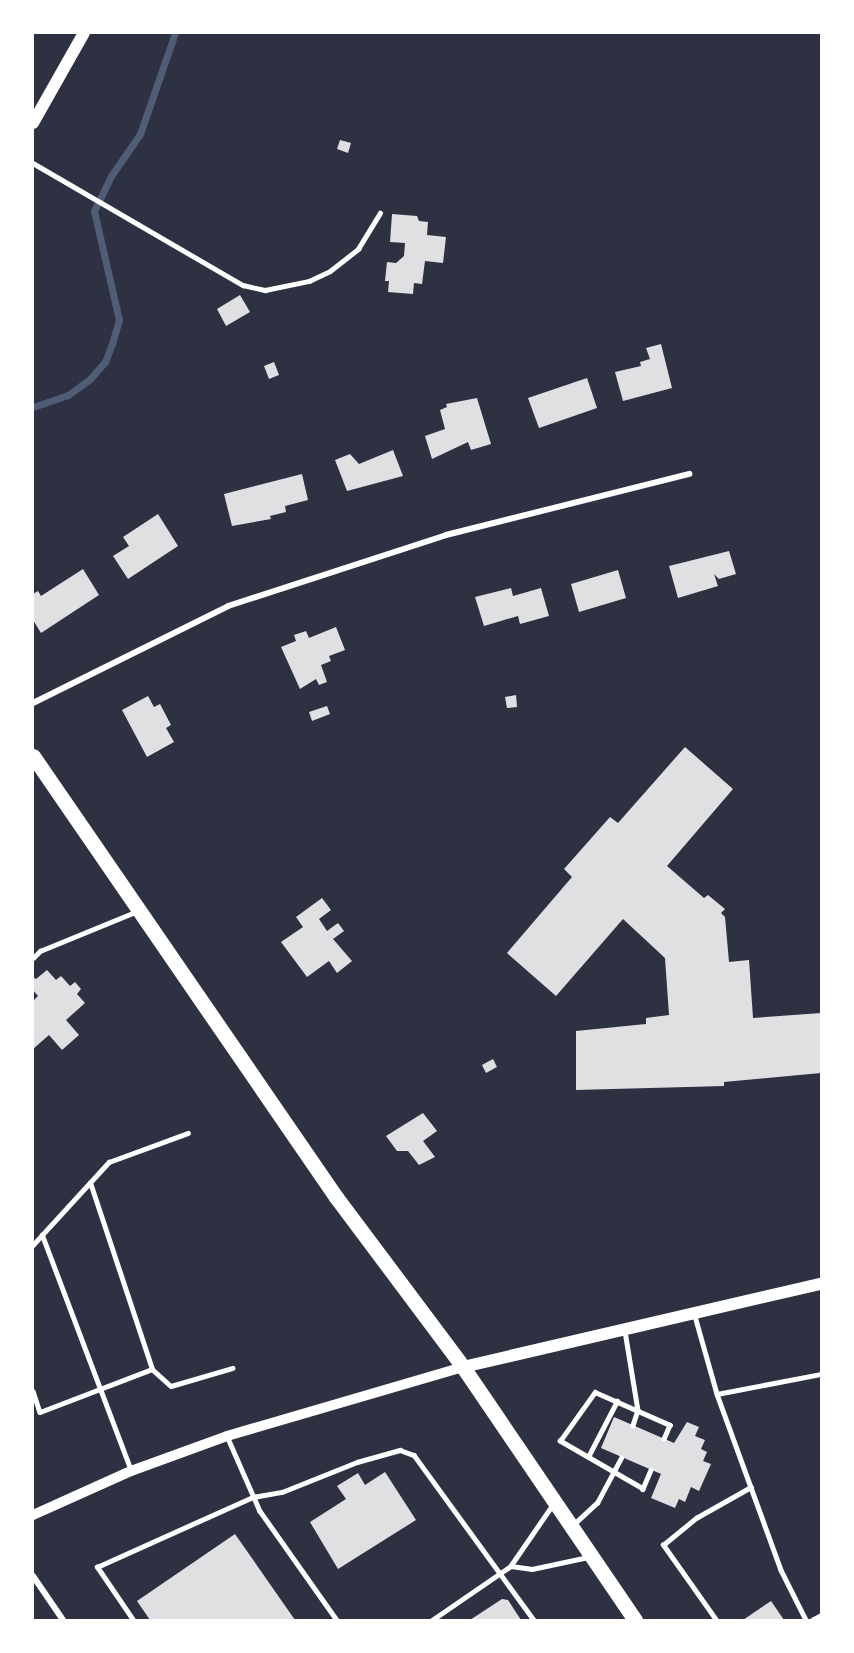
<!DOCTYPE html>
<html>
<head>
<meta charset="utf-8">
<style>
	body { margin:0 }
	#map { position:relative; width:854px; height:1653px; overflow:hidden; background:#2d3142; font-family:"Golos Text",sans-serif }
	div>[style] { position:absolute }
	.stream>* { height:7px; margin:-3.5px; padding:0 3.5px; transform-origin:3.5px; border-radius:3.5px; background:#4f5d75 }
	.building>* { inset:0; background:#e0e0e3 }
	.service>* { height:4.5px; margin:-2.25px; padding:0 2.25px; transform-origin:2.25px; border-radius:2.25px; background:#fff }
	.minor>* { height:6px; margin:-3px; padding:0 3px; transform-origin:3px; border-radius:3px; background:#fff }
	.tertiary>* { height:10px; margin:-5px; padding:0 5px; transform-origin:5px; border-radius:5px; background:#fff }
	.secondary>* { height:12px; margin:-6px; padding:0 6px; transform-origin:6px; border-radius:6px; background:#fff }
	.primary>* { height:15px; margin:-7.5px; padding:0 7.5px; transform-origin:7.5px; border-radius:7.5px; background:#fff }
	span { translate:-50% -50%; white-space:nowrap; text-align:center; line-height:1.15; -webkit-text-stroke:5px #fff; paint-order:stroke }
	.frame { position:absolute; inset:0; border:34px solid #fff; pointer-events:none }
</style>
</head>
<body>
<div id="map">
	<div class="stream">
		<div style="left:33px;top:407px;width:37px;rotate:-19deg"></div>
		<div style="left:68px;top:395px;width:27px;rotate:-36deg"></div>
		<div style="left:90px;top:379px;width:23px;rotate:-49deg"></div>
		<div style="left:105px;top:362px;width:19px;rotate:-69deg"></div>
		<div style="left:112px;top:344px;width:25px;rotate:-74deg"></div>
		<div style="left:119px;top:320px;width:112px;rotate:-102.9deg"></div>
		<div style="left:94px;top:211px;width:39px;rotate:-64deg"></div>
		<div style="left:111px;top:176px;width:51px;rotate:-55.4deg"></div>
		<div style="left:140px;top:134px;width:107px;rotate:-70.9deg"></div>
	</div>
	<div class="building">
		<div style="clip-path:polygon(340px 140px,351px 143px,348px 153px,337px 149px)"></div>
		<div style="clip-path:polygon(392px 214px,417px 216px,419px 221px,428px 222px,427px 235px,446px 237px,443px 263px,425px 261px,422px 284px,414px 283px,413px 294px,388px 292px,389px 281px,385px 281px,387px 262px,396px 263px,404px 256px,405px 243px,390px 242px)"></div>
		<div style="clip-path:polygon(240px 295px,250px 312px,226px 326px,217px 309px)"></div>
		<div style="clip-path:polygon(661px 344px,672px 388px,623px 401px,615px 372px,641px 366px,640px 362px,650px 359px,646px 348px)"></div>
		<div style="clip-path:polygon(274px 362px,279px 375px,269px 379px,264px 366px)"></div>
		<div style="clip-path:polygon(587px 378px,597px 408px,539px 428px,528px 398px)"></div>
		<div style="clip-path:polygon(477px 398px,491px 444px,471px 450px,468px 442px,432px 459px,425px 436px,445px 429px,440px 410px,447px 407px,446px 404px)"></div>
		<div style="clip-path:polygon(393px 450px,403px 476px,347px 491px,335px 460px,350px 454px,359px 464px)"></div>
		<div style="clip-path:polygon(302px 474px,308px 500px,285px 506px,286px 512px,270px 516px,271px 519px,232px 526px,224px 494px)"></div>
		<div style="clip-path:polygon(158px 514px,178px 546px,128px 579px,113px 556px,129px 546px,123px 537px)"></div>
		<div style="clip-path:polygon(729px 551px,736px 574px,719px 579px,714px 574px,718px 586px,678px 598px,669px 566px)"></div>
		<div style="clip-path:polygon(83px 569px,99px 595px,41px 633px,33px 620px,33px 594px,38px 591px,41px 596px)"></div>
		<div style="clip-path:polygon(618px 570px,626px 598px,579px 612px,571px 584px)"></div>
		<div style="clip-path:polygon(511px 588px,513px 596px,541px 588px,549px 616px,520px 624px,518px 616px,484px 626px,475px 597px)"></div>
		<div style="clip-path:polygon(336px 627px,345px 650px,329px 656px,331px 661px,321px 665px,327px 682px,319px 685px,316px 679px,300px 689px,281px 647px,296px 641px,294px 635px,306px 631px,309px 638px)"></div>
		<div style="clip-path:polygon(516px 695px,517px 707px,507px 708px,505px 697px)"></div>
		<div style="clip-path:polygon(148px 696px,154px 707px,160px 704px,171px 725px,166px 728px,174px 742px,147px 757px,122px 710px)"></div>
		<div style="clip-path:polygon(327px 706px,330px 714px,312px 721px,309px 712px)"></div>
		<div style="clip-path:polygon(685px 747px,733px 789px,667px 866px,704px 898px,708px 895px,725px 909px,721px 913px,725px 917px,729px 962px,749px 960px,753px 1018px,821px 1013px,821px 1073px,724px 1082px,724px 1086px,576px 1090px,576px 1031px,646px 1024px,646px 1018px,669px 1015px,665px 958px,623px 919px,556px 996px,507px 953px,572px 877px,564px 869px,610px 817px,618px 823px)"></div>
		<div style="clip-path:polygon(322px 898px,331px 910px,319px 919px,327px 931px,338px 923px,344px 931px,333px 939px,352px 961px,337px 973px,329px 961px,307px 977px,281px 942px,303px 927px,296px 917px)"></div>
		<div style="clip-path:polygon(47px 970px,56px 980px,61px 976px,70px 986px,75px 982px,81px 989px,77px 994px,85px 1003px,66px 1020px,79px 1035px,62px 1050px,49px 1035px,33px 1049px,33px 1001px,38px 996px,33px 990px,33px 977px,36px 979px)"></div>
		<div style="clip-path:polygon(493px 1059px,497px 1067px,486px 1073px,482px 1065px)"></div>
		<div style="clip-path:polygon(423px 1113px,437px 1131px,423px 1141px,435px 1157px,419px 1165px,408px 1151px,397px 1151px,386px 1136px)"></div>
		<div style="clip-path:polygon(614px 1417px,674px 1443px,687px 1422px,699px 1427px,695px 1436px,705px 1440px,701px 1449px,707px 1452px,703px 1461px,711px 1464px,699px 1491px,691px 1487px,685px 1502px,679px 1499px,675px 1508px,651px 1498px,661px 1474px,601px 1448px)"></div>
		<div style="clip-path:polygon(385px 1472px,416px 1520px,338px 1569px,310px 1522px,346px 1499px,337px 1486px,358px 1473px,365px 1485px)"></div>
		<div style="clip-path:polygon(235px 1534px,295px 1620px,150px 1620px,137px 1601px)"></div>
		<div style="clip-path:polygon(502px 1599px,508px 1600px,521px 1620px,470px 1620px)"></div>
		<div style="clip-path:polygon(771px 1601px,784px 1620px,743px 1620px)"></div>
	</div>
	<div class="service">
		<div style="left:33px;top:163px;width:243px;rotate:30.2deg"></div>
		<div style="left:243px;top:285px;width:23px;rotate:13deg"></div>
		<div style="left:265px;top:290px;width:45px;rotate:-11.6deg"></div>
		<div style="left:309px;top:281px;width:23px;rotate:-25deg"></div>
		<div style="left:330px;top:271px;width:36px;rotate:-38deg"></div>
		<div style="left:358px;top:249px;width:42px;rotate:-58.6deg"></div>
		<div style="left:33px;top:958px;width:10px;rotate:-45deg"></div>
		<div style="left:40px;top:951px;width:103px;rotate:-22.3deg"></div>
		<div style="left:33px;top:1245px;width:13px;rotate:-48deg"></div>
		<div style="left:695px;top:1316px;width:81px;rotate:74.2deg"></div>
		<div style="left:717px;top:1394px;width:187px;rotate:70deg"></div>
		<div style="left:781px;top:1570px;width:56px;rotate:63.4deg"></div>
		<div style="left:625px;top:1331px;width:80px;rotate:80.7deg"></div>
		<div style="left:638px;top:1410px;width:16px;rotate:108deg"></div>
		<div style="left:152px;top:1369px;width:25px;rotate:42deg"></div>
		<div style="left:171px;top:1386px;width:64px;rotate:-16.4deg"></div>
		<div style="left:33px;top:1391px;width:22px;rotate:72deg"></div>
		<div style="left:40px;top:1412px;width:120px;rotate:-21deg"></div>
		<div style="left:152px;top:1369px;width:196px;rotate:-108.4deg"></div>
		<div style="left:717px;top:1394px;width:106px;rotate:-10.9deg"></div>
		<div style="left:227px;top:1436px;width:82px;rotate:66.3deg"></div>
		<div style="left:260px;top:1511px;width:133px;rotate:54.8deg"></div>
		<div style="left:588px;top:1457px;width:63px;rotate:-62.6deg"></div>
		<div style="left:651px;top:1470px;width:21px;rotate:113deg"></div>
		<div style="left:643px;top:1489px;width:96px;rotate:-150deg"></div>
		<div style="left:560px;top:1441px;width:60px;rotate:-54.5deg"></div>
		<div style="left:595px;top:1392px;width:82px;rotate:23.7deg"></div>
		<div style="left:670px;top:1425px;width:15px;rotate:113deg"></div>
		<div style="left:131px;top:1471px;width:252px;rotate:-110.7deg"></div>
		<div style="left:42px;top:1235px;width:99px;rotate:-47.5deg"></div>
		<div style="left:109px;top:1162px;width:84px;rotate:-20.2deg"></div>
		<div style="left:553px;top:1505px;width:74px;rotate:124.5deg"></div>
		<div style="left:511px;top:1566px;width:21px;rotate:8deg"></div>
		<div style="left:532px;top:1569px;width:57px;rotate:-12.1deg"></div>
		<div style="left:573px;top:1525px;width:33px;rotate:-43deg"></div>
		<div style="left:597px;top:1503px;width:51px;rotate:-61.9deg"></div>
		<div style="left:133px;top:1620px;width:64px;rotate:-124.2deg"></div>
		<div style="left:97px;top:1567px;width:171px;rotate:-24.2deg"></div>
		<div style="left:253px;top:1497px;width:29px;rotate:-10deg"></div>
		<div style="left:282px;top:1492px;width:81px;rotate:-21.8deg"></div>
		<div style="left:357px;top:1462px;width:45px;rotate:-15.6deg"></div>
		<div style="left:400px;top:1450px;width:15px;rotate:20deg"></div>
		<div style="left:414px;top:1455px;width:204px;rotate:54deg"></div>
		<div style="left:432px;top:1620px;width:96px;rotate:-34.4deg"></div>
		<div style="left:716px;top:1620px;width:92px;rotate:-125.2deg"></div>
		<div style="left:663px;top:1545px;width:43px;rotate:-39.3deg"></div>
		<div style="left:696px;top:1518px;width:63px;rotate:-29.4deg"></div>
		<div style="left:812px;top:1620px;width:10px;rotate:-29deg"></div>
	</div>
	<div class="minor">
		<div style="left:33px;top:703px;width:218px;rotate:-26.4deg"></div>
		<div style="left:228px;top:606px;width:229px;rotate:-18deg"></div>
		<div style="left:446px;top:535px;width:251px;rotate:-14.1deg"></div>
		<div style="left:33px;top:1576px;width:53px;rotate:55.7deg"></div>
	</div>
	<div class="tertiary">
		<div style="left:33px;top:1515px;width:107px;rotate:-24.2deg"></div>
		<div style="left:131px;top:1471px;width:102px;rotate:-20deg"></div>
		<div style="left:227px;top:1436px;width:246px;rotate:-16.3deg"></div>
	</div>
	<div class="secondary">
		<div style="left:33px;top:123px;width:103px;rotate:-60.5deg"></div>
		<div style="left:463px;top:1367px;width:367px;rotate:-13.1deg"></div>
	</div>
	<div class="primary">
		<div style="left:33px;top:756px;width:535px;rotate:55.51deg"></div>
		<div style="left:336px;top:1197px;width:212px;rotate:53.2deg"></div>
		<div style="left:463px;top:1367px;width:306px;rotate:55.8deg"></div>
	</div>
	<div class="frame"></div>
</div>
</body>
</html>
